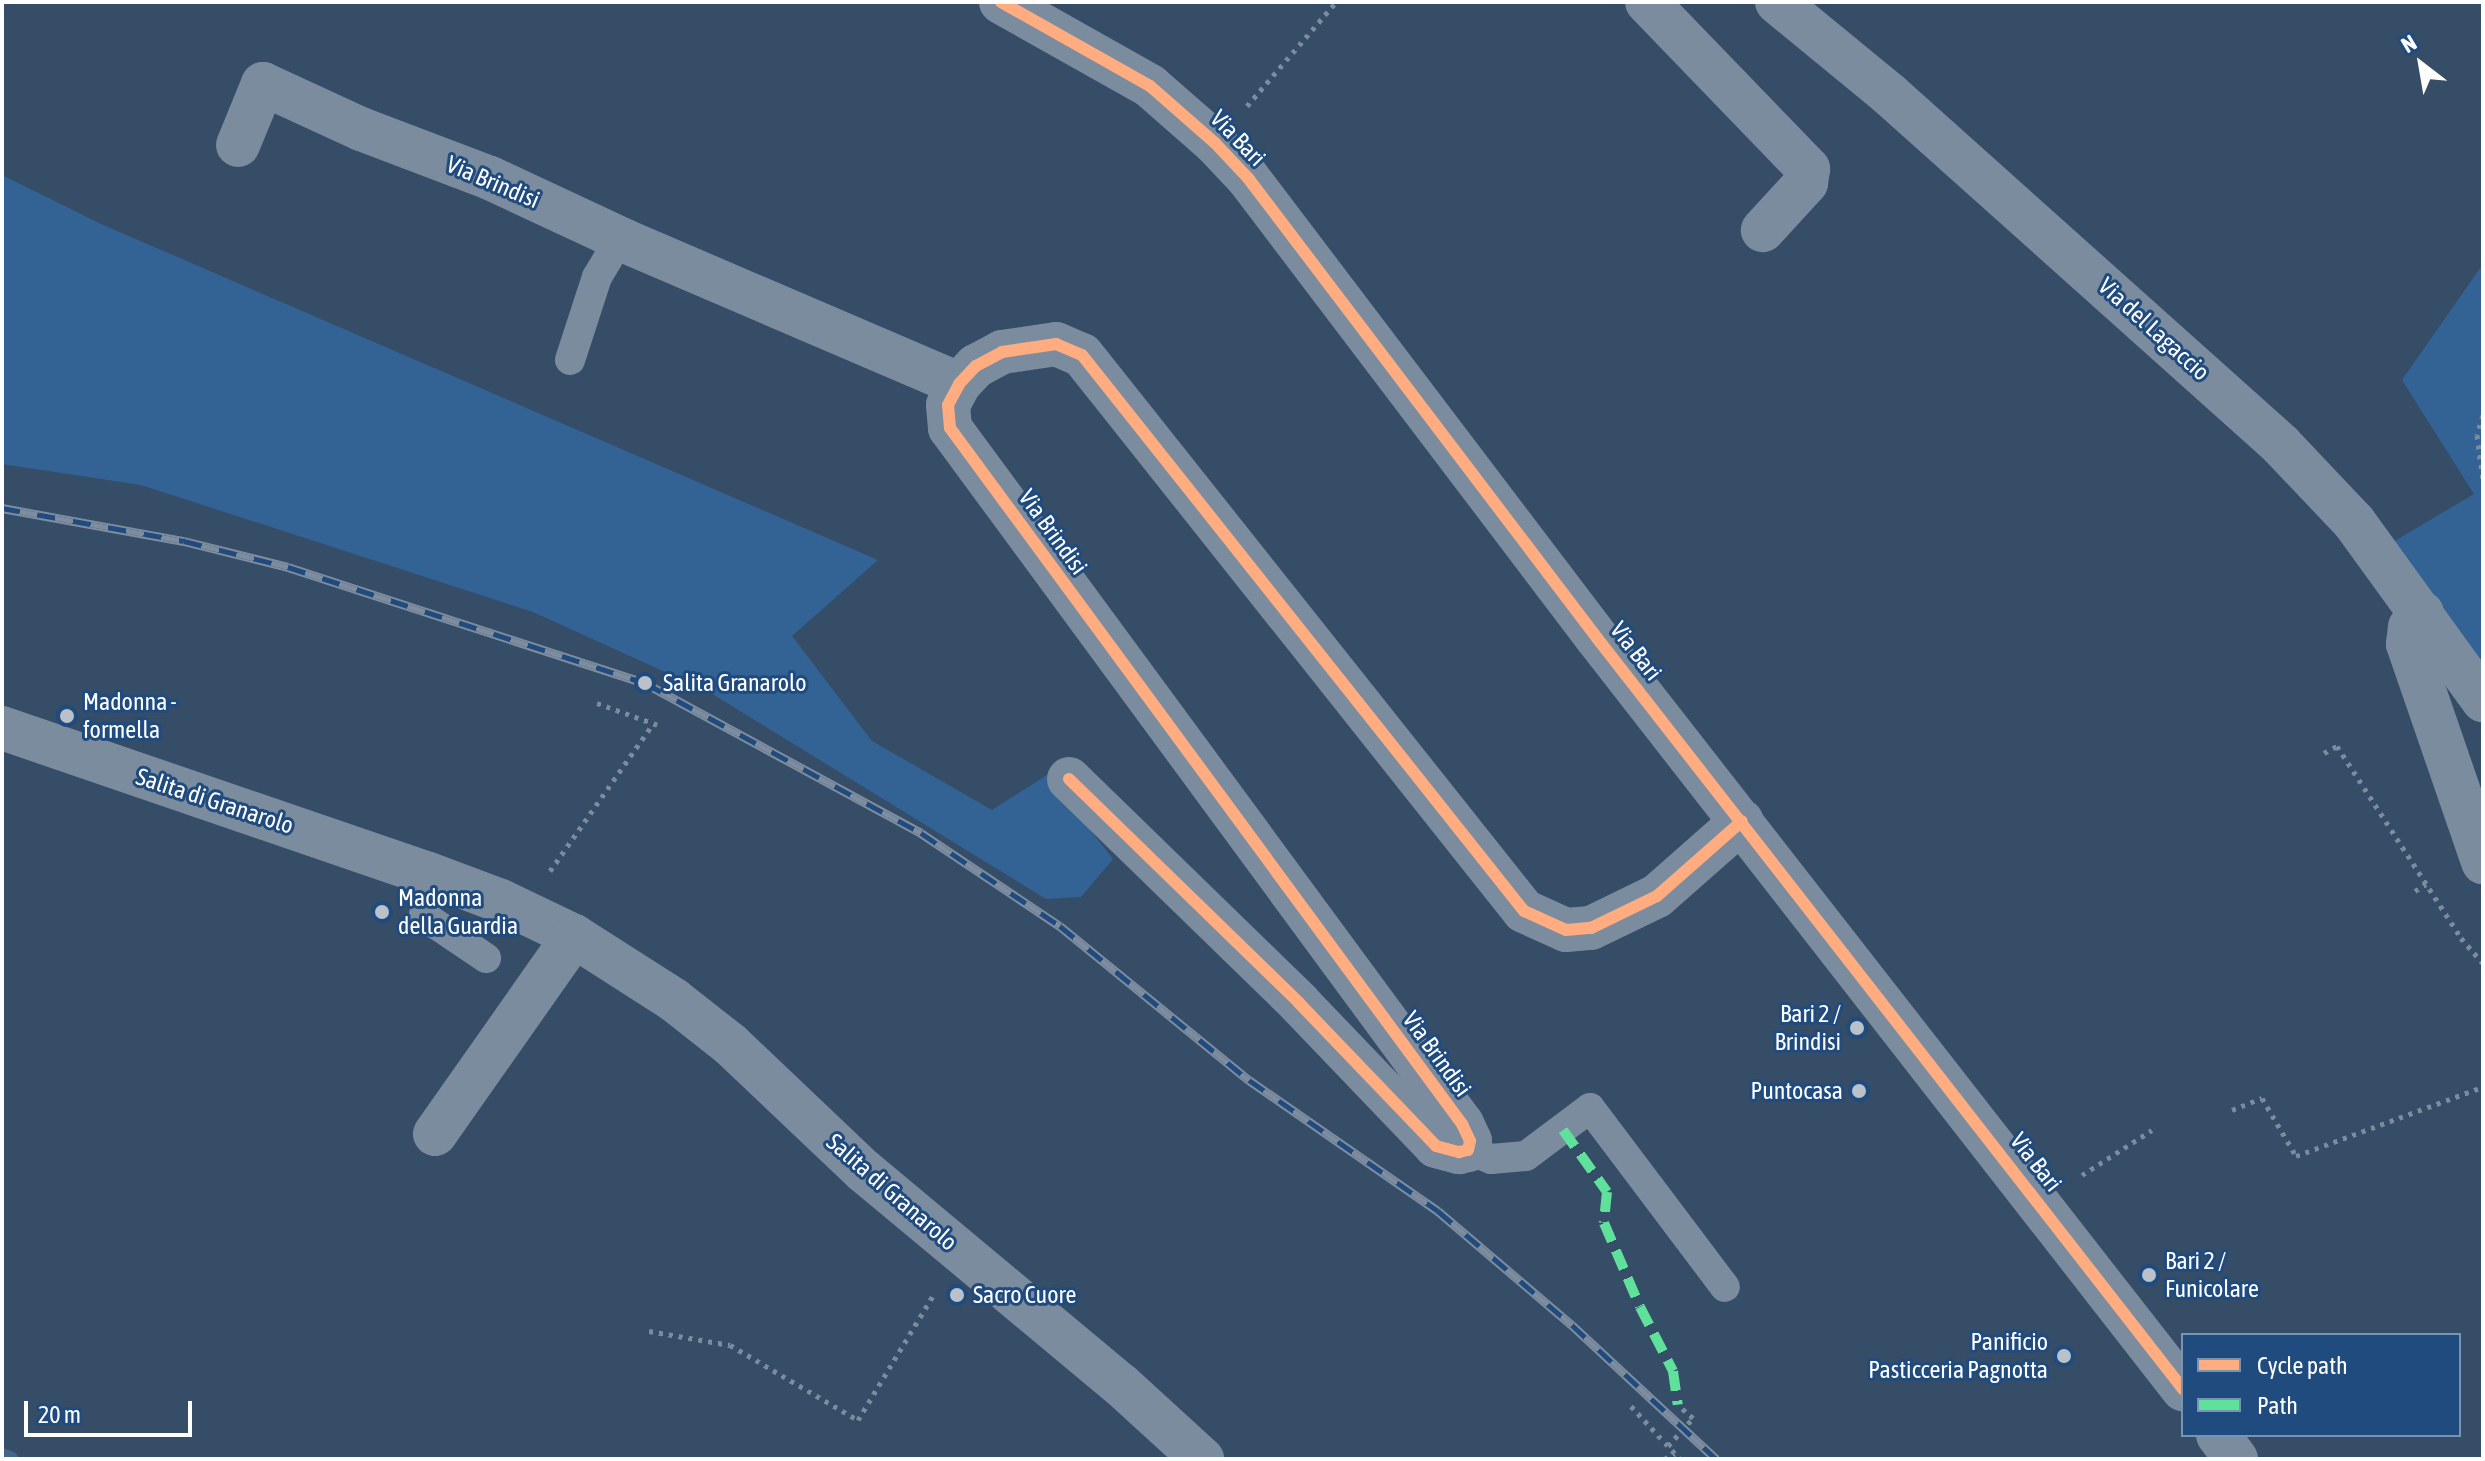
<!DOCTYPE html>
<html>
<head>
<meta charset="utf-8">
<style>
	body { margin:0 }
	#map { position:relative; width:2485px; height:1461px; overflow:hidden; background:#364d68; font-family:"Asap Condensed",sans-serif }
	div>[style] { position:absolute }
	.green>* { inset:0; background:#336295 }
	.stream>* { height:16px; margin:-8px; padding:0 8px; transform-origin:8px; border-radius:8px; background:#456589 }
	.path>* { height:5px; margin-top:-2.5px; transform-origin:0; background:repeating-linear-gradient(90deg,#7b8c9f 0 4px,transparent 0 10px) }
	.service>* { height:30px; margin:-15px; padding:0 15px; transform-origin:15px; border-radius:15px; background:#7b8c9f }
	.minor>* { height:44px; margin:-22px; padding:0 22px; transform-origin:22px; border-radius:22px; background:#7b8c9f }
	.tertiary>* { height:44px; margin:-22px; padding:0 22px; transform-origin:22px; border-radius:22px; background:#7b8c9f }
	.rail>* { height:9px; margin-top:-4.5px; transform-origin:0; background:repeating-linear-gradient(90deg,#204b7e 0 18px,#7d8d9f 0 36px); box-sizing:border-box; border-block:2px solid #7d8d9f }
	.quiet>* { height:10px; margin-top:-5px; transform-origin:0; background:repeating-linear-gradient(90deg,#60e19b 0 20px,transparent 0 30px) }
	.cycleway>* { height:12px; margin:-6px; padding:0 6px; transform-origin:6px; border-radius:6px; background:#ffac80 }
	.dots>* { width:22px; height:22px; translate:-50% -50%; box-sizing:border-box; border:4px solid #204b7e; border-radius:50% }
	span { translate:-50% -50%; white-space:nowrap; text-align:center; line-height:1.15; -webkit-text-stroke:6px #204b7e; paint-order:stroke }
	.street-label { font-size:24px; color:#fff }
	.poi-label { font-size:24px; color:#fff }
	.left { translate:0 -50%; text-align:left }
	.right { translate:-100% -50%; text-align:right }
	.frame { position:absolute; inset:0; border:4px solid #fff; pointer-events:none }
	.legend { position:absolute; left:2181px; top:1333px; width:280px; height:104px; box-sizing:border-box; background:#204b7e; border:2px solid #7993b2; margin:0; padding:10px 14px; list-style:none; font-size:24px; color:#fff }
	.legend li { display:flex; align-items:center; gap:16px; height:40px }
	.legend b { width:40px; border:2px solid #7993b2 }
	.north { position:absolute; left:2381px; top:24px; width:80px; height:80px; -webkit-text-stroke:6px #204b7e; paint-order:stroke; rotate:329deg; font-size:22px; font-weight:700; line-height:32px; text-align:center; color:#fff }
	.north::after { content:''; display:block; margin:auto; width:28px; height:36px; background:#fff; clip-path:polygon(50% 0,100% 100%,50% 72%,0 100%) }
	.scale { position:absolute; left:24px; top:1401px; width:168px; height:36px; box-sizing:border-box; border:4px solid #fff; border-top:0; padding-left:10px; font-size:24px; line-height:28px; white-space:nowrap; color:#fff; -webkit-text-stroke:6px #204b7e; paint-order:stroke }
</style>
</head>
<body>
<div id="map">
	<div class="green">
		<div style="clip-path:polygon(2px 175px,101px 224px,878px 560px,792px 636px,872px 741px,992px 810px,1047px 775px,1113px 859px,1081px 897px,1046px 899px,709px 692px,533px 612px,141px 485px,2px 464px)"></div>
		<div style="clip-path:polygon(2483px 264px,2483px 668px,2393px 542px,2474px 494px,2402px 380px)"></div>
	</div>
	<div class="stream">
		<div style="left:2px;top:1456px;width:9px;rotate:21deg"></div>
	</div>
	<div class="path">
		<div style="left:1247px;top:106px;width:137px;rotate:-49.4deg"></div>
		<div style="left:2483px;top:415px;width:21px;rotate:107deg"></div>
		<div style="left:2477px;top:435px;width:46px;rotate:82.6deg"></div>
		<div style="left:597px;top:703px;width:68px;rotate:19.8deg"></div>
		<div style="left:2324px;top:753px;width:15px;rotate:-28deg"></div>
		<div style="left:2337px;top:746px;width:229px;rotate:57.1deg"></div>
		<div style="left:2461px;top:938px;width:33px;rotate:49deg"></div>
		<div style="left:550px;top:871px;width:179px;rotate:-55deg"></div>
		<div style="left:2415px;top:891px;width:13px;rotate:-32deg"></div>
		<div style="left:2232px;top:1110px;width:32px;rotate:-22deg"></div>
		<div style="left:2262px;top:1098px;width:67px;rotate:59.6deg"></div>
		<div style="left:2296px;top:1156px;width:199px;rotate:-20.3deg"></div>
		<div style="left:2082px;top:1175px;width:83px;rotate:-32.7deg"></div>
		<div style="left:649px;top:1331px;width:82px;rotate:9.8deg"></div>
		<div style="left:730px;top:1345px;width:148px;rotate:30.4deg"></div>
		<div style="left:858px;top:1420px;width:147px;rotate:-58.9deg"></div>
		<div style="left:1631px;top:1406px;width:72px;rotate:47.2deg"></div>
		<div style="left:1668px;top:1446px;width:38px;rotate:-48deg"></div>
		<div style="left:1693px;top:1418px;width:20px;rotate:-139deg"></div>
		<div style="left:1664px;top:1459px;width:12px;rotate:-24deg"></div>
	</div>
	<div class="service">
		<div style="left:570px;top:360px;width:87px;rotate:-72deg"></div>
		<div style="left:597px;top:277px;width:33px;rotate:-59deg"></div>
		<div style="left:614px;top:249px;width:14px;rotate:-36deg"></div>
		<div style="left:429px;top:874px;width:42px;rotate:96.8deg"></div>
		<div style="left:424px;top:916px;width:75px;rotate:34.1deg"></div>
		<div style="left:1468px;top:1150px;width:25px;rotate:21deg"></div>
		<div style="left:1491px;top:1159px;width:35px;rotate:-5deg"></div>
		<div style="left:1526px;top:1156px;width:80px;rotate:-36.9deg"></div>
		<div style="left:1590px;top:1108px;width:224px;rotate:53deg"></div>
	</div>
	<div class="minor">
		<div style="left:1647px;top:2px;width:232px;rotate:46deg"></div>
		<div style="left:1808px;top:169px;width:14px;rotate:98deg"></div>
		<div style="left:1806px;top:183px;width:64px;rotate:132.5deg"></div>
		<div style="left:1777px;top:2px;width:145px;rotate:39.4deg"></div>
		<div style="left:1889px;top:94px;width:525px;rotate:41.83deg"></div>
		<div style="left:2280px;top:444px;width:108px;rotate:46.5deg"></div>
		<div style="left:2354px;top:522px;width:220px;rotate:54.1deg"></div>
		<div style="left:238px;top:145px;width:66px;rotate:-67.7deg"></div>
		<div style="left:263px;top:84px;width:108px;rotate:24.7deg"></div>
		<div style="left:361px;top:129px;width:138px;rotate:20.8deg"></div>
		<div style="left:490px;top:178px;width:149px;rotate:25deg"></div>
		<div style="left:625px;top:241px;width:363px;rotate:23.2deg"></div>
		<div style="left:2422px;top:613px;width:18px;rotate:131deg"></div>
		<div style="left:2410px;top:627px;width:17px;rotate:97deg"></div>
		<div style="left:2408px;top:644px;width:231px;rotate:71deg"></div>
		<div style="left:2px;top:728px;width:451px;rotate:18.9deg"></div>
		<div style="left:429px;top:874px;width:77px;rotate:20.6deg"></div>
		<div style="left:501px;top:901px;width:81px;rotate:25.6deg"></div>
		<div style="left:574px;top:936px;width:119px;rotate:32.6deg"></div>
		<div style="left:674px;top:1000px;width:71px;rotate:38.2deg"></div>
		<div style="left:730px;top:1044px;width:185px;rotate:43.5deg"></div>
		<div style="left:864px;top:1171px;width:334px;rotate:39.8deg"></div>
		<div style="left:1121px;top:1385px;width:110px;rotate:42.4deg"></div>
		<div style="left:1069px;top:779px;width:321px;rotate:44.2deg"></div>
		<div style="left:1299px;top:1003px;width:198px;rotate:46.2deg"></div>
		<div style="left:1436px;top:1146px;width:24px;rotate:15deg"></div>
		<div style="left:1459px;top:1152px;width:9px;rotate:-13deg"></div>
		<div style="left:1468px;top:1150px;width:9px;rotate:-77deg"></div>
		<div style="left:1470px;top:1141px;width:19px;rotate:-115deg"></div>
		<div style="left:1462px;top:1124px;width:864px;rotate:-126.34deg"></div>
		<div style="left:950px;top:428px;width:23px;rotate:-95deg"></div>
		<div style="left:948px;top:405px;width:24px;rotate:-62deg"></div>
		<div style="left:959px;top:384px;width:25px;rotate:-47deg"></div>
		<div style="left:976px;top:366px;width:30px;rotate:-28deg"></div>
		<div style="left:1002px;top:352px;width:55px;rotate:-8.4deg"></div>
		<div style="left:1056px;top:344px;width:28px;rotate:23deg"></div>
		<div style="left:1082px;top:355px;width:710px;rotate:51.52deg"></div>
		<div style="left:1524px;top:911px;width:46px;rotate:24.3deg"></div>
		<div style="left:1566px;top:930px;width:25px;rotate:-5deg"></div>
		<div style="left:1591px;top:928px;width:73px;rotate:-25.9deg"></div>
		<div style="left:1657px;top:896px;width:113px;rotate:-41.4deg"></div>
		<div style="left:435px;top:1134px;width:242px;rotate:-54.9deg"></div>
	</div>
	<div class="tertiary">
		<div style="left:1001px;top:2px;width:171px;rotate:29.4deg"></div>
		<div style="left:1150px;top:86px;width:86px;rotate:41.2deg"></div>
		<div style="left:1215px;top:143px;width:48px;rotate:46.7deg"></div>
		<div style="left:1248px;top:178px;width:577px;rotate:52.81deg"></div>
		<div style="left:1597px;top:638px;width:953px;rotate:52.04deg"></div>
		<div style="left:2218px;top:1435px;width:30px;rotate:53deg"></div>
	</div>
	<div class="rail">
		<div style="left:2px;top:508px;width:185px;rotate:10.3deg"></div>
		<div style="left:184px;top:541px;width:107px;rotate:14deg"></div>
		<div style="left:288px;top:567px;width:375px;rotate:18deg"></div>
		<div style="left:645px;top:683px;width:314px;rotate:28.5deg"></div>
		<div style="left:921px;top:833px;width:167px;rotate:33.8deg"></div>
		<div style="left:1060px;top:926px;width:244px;rotate:39.2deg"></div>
		<div style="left:1249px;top:1080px;width:230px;rotate:34.7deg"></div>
		<div style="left:1438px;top:1211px;width:176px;rotate:40.4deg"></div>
		<div style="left:1572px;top:1325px;width:197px;rotate:42.9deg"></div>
	</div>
	<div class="quiet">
		<div style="left:1563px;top:1130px;width:76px;rotate:54.6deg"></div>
		<div style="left:1607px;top:1192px;width:31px;rotate:96deg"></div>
		<div style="left:1604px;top:1223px;width:91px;rotate:66.8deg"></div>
		<div style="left:1640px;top:1307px;width:72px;rotate:62.7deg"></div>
		<div style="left:1673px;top:1371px;width:34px;rotate:82deg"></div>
	</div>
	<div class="cycleway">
		<div style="left:1001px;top:2px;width:171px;rotate:29.4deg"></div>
		<div style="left:1150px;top:86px;width:86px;rotate:41.2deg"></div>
		<div style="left:1215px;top:143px;width:48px;rotate:46.7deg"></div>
		<div style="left:1248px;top:178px;width:577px;rotate:52.81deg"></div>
		<div style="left:1597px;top:638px;width:953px;rotate:52.04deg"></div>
		<div style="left:1069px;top:779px;width:321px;rotate:44.2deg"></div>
		<div style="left:1299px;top:1003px;width:198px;rotate:46.2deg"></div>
		<div style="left:1436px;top:1146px;width:24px;rotate:15deg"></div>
		<div style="left:1459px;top:1152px;width:9px;rotate:-13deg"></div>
		<div style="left:1468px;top:1150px;width:9px;rotate:-77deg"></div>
		<div style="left:1470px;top:1141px;width:19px;rotate:-115deg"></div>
		<div style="left:1462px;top:1124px;width:864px;rotate:-126.34deg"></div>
		<div style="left:950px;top:428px;width:23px;rotate:-95deg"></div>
		<div style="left:948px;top:405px;width:24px;rotate:-62deg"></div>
		<div style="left:959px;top:384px;width:25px;rotate:-47deg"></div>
		<div style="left:976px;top:366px;width:30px;rotate:-28deg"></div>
		<div style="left:1002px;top:352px;width:55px;rotate:-8.4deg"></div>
		<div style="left:1056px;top:344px;width:28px;rotate:23deg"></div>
		<div style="left:1082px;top:355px;width:710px;rotate:51.52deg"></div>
		<div style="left:1524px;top:911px;width:46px;rotate:24.3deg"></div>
		<div style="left:1566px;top:930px;width:25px;rotate:-5deg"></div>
		<div style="left:1591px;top:928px;width:73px;rotate:-25.9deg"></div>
		<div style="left:1657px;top:896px;width:113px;rotate:-41.4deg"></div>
	</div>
	<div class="dots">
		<div style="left:645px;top:683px;background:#b9c1ca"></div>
		<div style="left:67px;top:716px;background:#b9c1ca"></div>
		<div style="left:382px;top:912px;background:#b9c1ca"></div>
		<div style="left:1857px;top:1028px;background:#b9c1ca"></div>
		<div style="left:1859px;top:1091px;background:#b9c1ca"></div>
		<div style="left:2149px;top:1275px;background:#b9c1ca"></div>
		<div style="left:957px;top:1295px;background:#b9c1ca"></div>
		<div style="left:2064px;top:1356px;background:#b9c1ca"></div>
	</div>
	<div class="street-label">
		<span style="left:1238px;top:138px;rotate:46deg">Via Bari</span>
		<span style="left:493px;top:182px;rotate:23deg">Via Brindisi</span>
		<span style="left:2154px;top:329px;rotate:42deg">Via del Lagaccio</span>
		<span style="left:1053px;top:532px;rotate:54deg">Via Brindisi</span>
		<span style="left:1636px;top:651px;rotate:52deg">Via Bari</span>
		<span style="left:215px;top:801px;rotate:18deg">Salita di Granarolo</span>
		<span style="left:1437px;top:1054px;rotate:54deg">Via Brindisi</span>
		<span style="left:2036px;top:1162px;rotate:52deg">Via Bari</span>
		<span style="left:892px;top:1192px;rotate:41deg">Salita di Granarolo</span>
	</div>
	<div class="poi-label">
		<span class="left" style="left:663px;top:683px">Salita Granarolo</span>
		<span class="left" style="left:83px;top:716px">Madonna -<br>formella</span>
		<span class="left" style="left:398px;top:912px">Madonna<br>della Guardia</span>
		<span class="right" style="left:1841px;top:1028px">Bari 2 /<br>Brindisi</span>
		<span class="right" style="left:1843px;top:1091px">Puntocasa</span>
		<span class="left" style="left:2165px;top:1275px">Bari 2 /<br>Funicolare</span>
		<span class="left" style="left:973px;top:1295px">Sacro Cuore</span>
		<span class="right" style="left:2048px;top:1356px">Panificio<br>Pasticceria Pagnotta</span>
	</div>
	<div class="frame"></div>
	<ul class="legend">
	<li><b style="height:10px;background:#ffac80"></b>Cycle path</li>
	<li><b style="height:10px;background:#60e19b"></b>Path</li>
	</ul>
	<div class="north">N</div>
	<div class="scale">20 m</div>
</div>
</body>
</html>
